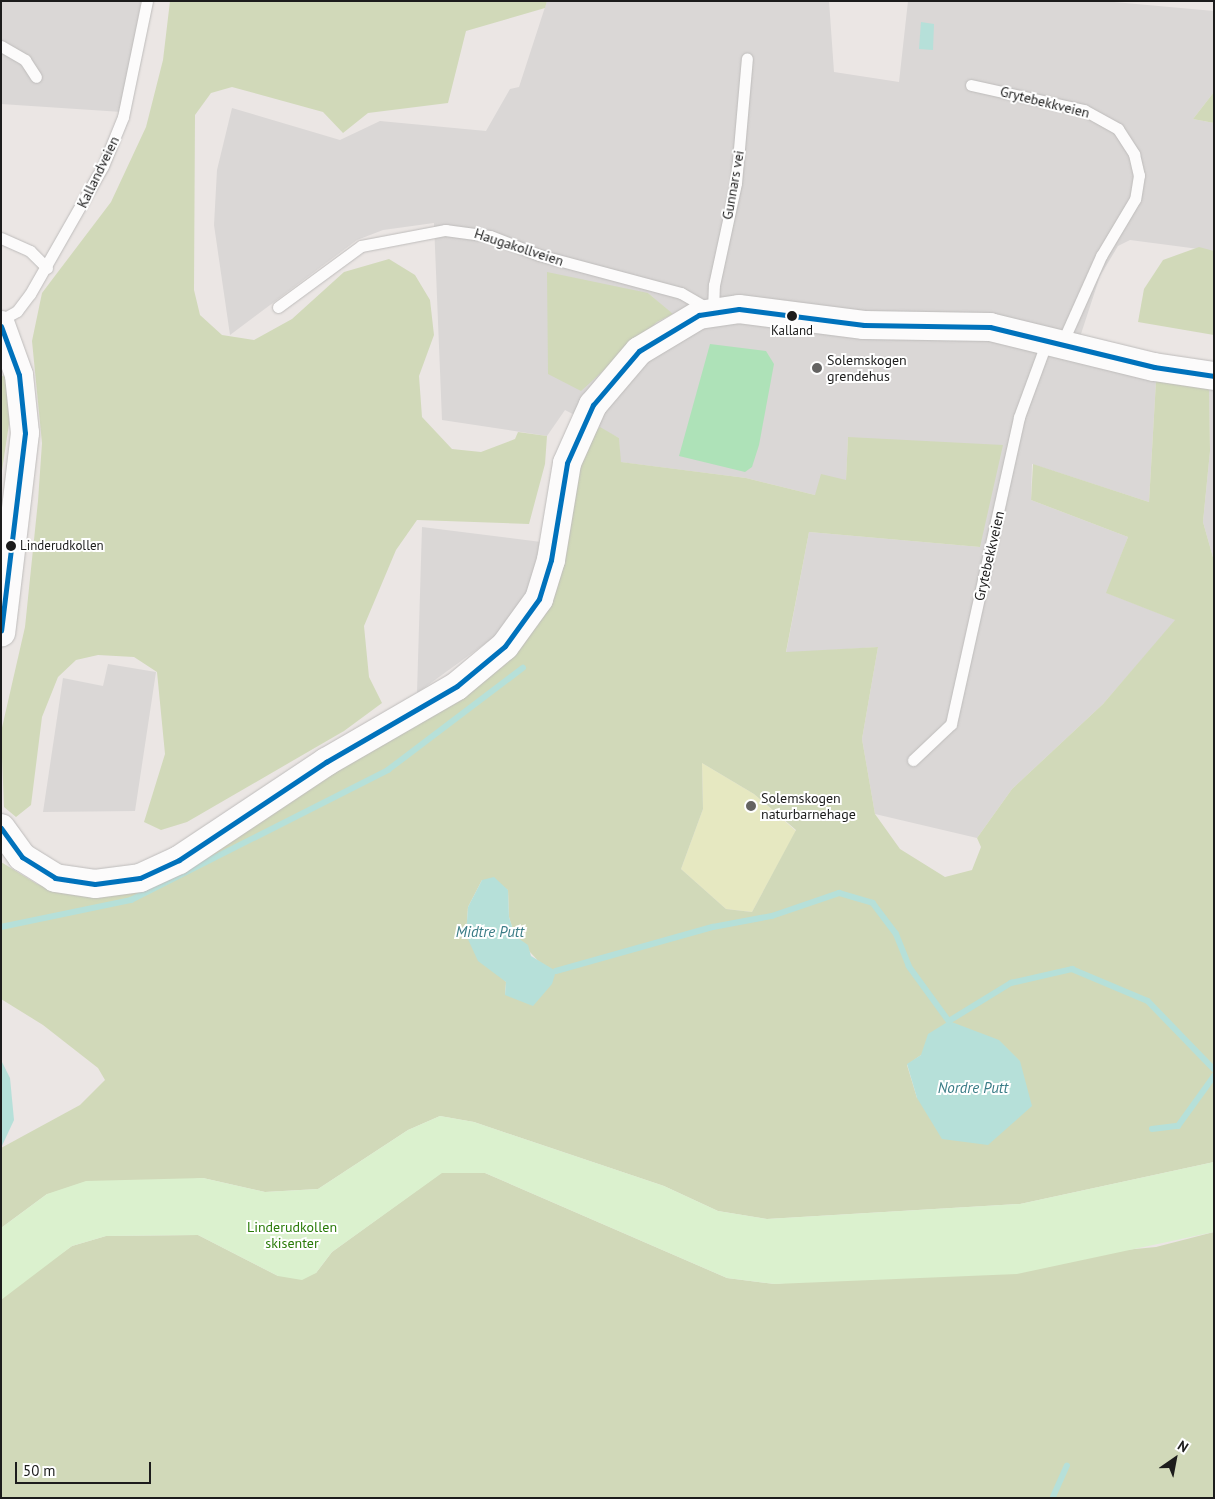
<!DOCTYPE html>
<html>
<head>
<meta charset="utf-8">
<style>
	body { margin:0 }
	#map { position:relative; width:1215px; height:1499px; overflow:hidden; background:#ebe6e4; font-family:"PT Sans",sans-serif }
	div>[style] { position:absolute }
	.residential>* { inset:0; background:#dad7d6 }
	.grass>* { inset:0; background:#e6e8c1 }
	.forest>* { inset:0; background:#d1d9b9 }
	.park>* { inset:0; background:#dbf1ce }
	.pitch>* { inset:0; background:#aee2b8 }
	.water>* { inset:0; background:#b6e0d9 }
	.stream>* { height:5.5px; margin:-2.75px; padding:0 2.75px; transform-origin:2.75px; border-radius:2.75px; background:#b6e0d9 }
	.roads { filter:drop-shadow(0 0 1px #bebcbb) drop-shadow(0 0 1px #bebcbb) }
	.service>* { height:11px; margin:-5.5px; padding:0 5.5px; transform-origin:5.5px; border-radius:5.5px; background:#fcfbfb }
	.tertiary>* { height:28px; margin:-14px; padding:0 14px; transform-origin:14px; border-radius:14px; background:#fcfbfb }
	.bus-1>* { height:5px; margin:-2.5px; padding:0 2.5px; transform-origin:2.5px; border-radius:2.5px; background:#0072bc }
	.dots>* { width:14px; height:14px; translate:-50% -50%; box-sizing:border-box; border:2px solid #fff; border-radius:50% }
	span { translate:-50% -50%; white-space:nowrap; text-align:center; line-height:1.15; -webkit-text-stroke:4px #fff; paint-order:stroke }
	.bus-label { font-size:13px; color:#1c1c1c }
	.left { translate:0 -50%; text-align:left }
	.street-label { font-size:14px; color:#1c1c1c }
	.poi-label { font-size:14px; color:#1c1c1c }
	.park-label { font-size:14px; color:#2a7b09 }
	.water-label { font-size:15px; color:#3a7c86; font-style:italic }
	.frame { position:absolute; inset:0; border:2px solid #1c1c1c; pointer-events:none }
	.north { position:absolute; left:1150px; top:1434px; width:50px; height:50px; -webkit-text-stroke:4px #fff; paint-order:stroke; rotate:33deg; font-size:14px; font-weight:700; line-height:20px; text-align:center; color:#1c1c1c }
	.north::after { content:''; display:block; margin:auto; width:18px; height:22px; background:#1c1c1c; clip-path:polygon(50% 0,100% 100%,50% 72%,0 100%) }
	.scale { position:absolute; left:15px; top:1462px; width:136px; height:22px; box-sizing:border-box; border:2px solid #1c1c1c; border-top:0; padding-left:6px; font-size:15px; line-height:18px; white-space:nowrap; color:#1c1c1c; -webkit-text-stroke:4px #fff; paint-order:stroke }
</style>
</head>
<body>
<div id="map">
	<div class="residential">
		<div style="clip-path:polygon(1px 1px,141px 1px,122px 112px,1px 104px)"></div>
		<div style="clip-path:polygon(evenodd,547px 1px,829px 1px,834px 72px,899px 82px,908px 1px,1103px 1px,1214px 11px,1214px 92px,1193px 119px,1214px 123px,1214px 251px,1130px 240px,1118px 246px,1100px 276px,1079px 340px,1156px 381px,1149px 502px,1032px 464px,1031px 500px,1128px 537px,1107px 593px,1176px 620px,1103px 704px,1012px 789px,977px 838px,875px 814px,862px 739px,878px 647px,786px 653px,809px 532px,980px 547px,848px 437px,846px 481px,815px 495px,746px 478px,620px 462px,619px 438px,565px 410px,547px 436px,442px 420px,434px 223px,383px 230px,357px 240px,230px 335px,214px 225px,217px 170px,232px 108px,340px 140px,380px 121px,486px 131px,510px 89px,519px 87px,547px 1px,648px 293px,673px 315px,657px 322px,620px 355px,648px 293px)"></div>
		<div style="clip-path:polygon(1209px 384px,1214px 384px,1214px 561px,1203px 522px,1210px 451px)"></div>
		<div style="clip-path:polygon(422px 527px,541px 542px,527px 594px,497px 635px,417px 693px)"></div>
		<div style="clip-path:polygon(108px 664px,156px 672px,135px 811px,43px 812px,63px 678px,103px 686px)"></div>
	</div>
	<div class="grass">
		<div style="clip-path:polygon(702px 763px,754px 794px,796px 831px,752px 912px,726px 909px,681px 869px,703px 809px)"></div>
	</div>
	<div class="forest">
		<div style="clip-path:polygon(170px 1px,547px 1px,545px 8px,466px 31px,448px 103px,368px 113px,343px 133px,323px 112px,232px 87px,211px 93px,195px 115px,194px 290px,200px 315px,222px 335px,254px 340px,292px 319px,344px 272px,389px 259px,415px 275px,430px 300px,434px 335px,419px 376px,422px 417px,452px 449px,481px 452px,515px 439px,518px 432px,547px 436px,545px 464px,529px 524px,417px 520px,396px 550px,364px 626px,369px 677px,382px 703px,344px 731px,187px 822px,161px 830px,144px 822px,165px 754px,157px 672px,134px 657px,98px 655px,76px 660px,58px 677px,42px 717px,31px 805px,16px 817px,4px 807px,1px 732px,25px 627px,38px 501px,42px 443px,32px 341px,42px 293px,111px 202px,146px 127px,163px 60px)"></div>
		<div style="clip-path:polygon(1214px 92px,1214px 123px,1193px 119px)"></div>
		<div style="clip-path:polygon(1199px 247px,1214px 251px,1214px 335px,1138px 322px,1144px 289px,1163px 260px)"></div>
		<div style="clip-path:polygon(547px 272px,648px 293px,673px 314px,657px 322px,581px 391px,548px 374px)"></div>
		<div style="clip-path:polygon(10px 371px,12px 404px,1px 477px,1px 377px)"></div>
		<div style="clip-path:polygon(evenodd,1156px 381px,1209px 384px,1210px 451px,1203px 522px,1214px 561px,1214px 1162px,1020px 1204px,767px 1219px,718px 1211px,664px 1186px,474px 1122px,440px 1116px,408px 1130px,318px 1189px,265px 1192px,203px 1178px,47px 1194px,1px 1228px,1px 1148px,80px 1105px,105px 1080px,98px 1068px,43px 1025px,1px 999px,1px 862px,37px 884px,72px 894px,107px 892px,502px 667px,530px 631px,574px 482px,591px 435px,600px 427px,619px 438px,621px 462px,746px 478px,815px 495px,821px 474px,846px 480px,848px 437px,1003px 445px,980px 547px,809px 532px,786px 652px,878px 647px,862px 739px,875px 814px,900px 849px,945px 877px,972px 870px,981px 847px,977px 838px,1012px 789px,1103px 704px,1175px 620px,1106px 593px,1128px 537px,1031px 500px,1033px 464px,1149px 502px,1156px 381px,702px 763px,754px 794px,796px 830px,752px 912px,726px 909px,681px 869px,703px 809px,702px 763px,1156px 381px,482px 880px,508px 890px,509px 917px,515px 936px,543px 966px,505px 995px,506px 982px,466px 935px,468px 907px,482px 880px,1156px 381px,921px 1055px,917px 1098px,907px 1065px,921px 1055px)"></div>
		<div style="clip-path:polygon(441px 1173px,485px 1173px,727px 1278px,775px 1284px,1156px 1247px,1214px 1232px,1214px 1498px,1px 1498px,1px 1300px,11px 1289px,72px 1246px,106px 1236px,198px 1235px,278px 1276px,316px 1273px,332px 1252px)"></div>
	</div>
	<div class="park">
		<div style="clip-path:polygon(440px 1116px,474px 1122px,664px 1186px,718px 1211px,767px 1219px,1020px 1204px,1214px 1162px,1214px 1232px,1017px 1274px,775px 1284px,727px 1278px,485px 1173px,442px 1173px,332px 1252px,316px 1273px,302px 1280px,278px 1276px,198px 1235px,106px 1236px,72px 1246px,1px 1300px,1px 1228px,47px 1194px,86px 1181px,203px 1178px,265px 1192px,318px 1189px,408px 1130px)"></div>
	</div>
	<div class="pitch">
		<div style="clip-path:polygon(710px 344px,766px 351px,774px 364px,759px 445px,752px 467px,745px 472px,679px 456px)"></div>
	</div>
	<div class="water">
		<div style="clip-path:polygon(921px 22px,934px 24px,933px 50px,919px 49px)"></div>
		<div style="clip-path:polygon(494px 877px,508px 890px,509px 917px,515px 936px,528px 945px,531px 956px,556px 971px,552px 984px,533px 1006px,505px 995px,506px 982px,478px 961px,466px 935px,468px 907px,482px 880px)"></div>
		<div style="clip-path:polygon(949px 1021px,999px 1040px,1020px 1061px,1032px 1106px,988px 1145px,942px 1139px,917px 1098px,907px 1064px,921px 1055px,928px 1034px)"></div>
		<div style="clip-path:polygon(1px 1060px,10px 1078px,14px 1120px,1px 1148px)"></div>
	</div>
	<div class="stream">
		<div style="left:1px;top:927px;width:133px;rotate:-11.7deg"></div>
		<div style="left:131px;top:900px;width:288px;rotate:-26.8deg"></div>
		<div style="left:388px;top:770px;width:169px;rotate:-37.1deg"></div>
		<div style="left:556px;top:971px;width:163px;rotate:-15.7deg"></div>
		<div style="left:713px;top:927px;width:60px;rotate:-10.6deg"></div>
		<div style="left:772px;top:916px;width:71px;rotate:-18.9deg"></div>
		<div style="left:839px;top:893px;width:35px;rotate:16deg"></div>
		<div style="left:873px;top:903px;width:38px;rotate:53deg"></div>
		<div style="left:896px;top:933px;width:35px;rotate:68deg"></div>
		<div style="left:909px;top:966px;width:68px;rotate:54deg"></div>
		<div style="left:949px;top:1021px;width:73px;rotate:-31.5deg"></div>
		<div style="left:1011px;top:983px;width:63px;rotate:-12.9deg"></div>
		<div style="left:1072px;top:969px;width:82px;rotate:22.8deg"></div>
		<div style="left:1148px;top:1001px;width:95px;rotate:45.9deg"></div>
		<div style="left:1152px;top:1129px;width:26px;rotate:-7deg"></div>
		<div style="left:1178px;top:1126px;width:62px;rotate:-54.2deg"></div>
		<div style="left:1053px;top:1497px;width:34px;rotate:-66deg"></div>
	</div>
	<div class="roads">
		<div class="service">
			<div style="left:1px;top:46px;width:28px;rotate:30deg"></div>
			<div style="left:25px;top:60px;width:20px;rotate:57deg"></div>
			<div style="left:971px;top:85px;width:116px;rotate:12.5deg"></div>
			<div style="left:1084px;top:110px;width:39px;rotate:29deg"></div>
			<div style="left:1118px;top:129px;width:30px;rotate:57deg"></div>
			<div style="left:1134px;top:154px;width:22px;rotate:77deg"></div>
			<div style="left:1139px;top:175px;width:24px;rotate:99deg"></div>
			<div style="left:1135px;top:199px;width:66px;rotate:120.8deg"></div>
			<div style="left:1101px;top:256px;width:95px;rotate:114.1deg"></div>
			<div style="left:1px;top:238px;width:32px;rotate:24deg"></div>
			<div style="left:30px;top:251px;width:24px;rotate:45deg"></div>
			<div style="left:278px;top:307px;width:103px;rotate:-36.3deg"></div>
			<div style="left:361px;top:246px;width:86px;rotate:-10.8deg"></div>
			<div style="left:445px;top:230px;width:45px;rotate:7.6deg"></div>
			<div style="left:490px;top:236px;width:53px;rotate:21.2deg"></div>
			<div style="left:539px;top:255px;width:147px;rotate:15deg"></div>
			<div style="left:681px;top:293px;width:32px;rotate:30deg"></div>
			<div style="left:713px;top:311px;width:26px;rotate:-88deg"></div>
			<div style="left:714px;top:285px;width:104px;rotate:-77.8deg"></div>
			<div style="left:736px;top:183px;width:125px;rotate:-85deg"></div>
			<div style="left:1px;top:320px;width:18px;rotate:-29deg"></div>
			<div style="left:17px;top:311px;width:21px;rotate:-53deg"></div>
			<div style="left:30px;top:294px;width:147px;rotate:-60.3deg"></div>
			<div style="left:103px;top:166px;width:53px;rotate:-67.8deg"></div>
			<div style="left:123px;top:117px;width:118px;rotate:-78.3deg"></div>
			<div style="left:913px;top:760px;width:52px;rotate:-43.5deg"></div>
			<div style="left:951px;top:724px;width:314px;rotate:-77.5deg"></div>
			<div style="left:1019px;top:417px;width:81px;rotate:-69.8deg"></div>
		</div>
		<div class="tertiary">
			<div style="left:1px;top:325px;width:53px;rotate:70.2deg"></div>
			<div style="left:19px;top:375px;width:58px;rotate:84.1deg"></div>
			<div style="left:25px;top:433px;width:201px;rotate:96.8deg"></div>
			<div style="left:1px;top:828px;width:36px;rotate:54deg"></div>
			<div style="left:22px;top:857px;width:39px;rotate:32deg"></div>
			<div style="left:55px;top:878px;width:40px;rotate:8.5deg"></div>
			<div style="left:95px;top:884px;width:45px;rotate:-7.6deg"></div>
			<div style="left:140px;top:878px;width:43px;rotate:-24.8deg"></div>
			<div style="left:179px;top:860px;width:177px;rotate:-33.7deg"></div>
			<div style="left:326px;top:762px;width:151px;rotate:-30.1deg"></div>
			<div style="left:457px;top:686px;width:62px;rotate:-39.8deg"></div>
			<div style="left:505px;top:646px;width:58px;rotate:-54.1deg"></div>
			<div style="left:539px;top:599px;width:41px;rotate:-72.9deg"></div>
			<div style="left:551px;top:560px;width:98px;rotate:-80.6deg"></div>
			<div style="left:567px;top:463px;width:64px;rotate:-65.9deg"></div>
			<div style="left:593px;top:405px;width:71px;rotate:-49.6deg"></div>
			<div style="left:639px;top:351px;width:70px;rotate:-31deg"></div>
			<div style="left:699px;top:315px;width:40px;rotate:-8.5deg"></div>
			<div style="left:739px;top:309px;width:126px;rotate:7.3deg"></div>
			<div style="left:864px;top:325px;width:126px;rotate:0.9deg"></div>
			<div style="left:990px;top:327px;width:169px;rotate:13.7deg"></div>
			<div style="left:1154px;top:367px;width:61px;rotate:8.5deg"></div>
		</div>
	</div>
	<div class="bus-1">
		<div style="left:1px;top:326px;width:52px;rotate:69.8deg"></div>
		<div style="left:19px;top:375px;width:58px;rotate:84.1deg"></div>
		<div style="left:25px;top:433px;width:199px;rotate:96.9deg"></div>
		<div style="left:1px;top:828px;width:36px;rotate:54deg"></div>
		<div style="left:22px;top:857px;width:39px;rotate:32deg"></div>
		<div style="left:55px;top:878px;width:40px;rotate:8.5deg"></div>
		<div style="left:95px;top:884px;width:45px;rotate:-7.6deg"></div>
		<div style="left:140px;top:878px;width:43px;rotate:-24.8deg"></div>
		<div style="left:179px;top:860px;width:177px;rotate:-33.7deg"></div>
		<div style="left:326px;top:762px;width:151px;rotate:-30.1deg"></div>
		<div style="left:457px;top:686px;width:62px;rotate:-39.8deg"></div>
		<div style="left:505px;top:646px;width:58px;rotate:-54.1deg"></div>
		<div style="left:539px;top:599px;width:41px;rotate:-72.9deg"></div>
		<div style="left:551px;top:560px;width:98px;rotate:-80.6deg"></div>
		<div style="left:567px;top:463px;width:64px;rotate:-65.9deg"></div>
		<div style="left:593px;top:405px;width:71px;rotate:-49.6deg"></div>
		<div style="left:639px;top:351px;width:70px;rotate:-31deg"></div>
		<div style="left:699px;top:315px;width:40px;rotate:-8.5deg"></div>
		<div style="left:739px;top:309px;width:126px;rotate:7.3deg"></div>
		<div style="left:864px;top:325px;width:126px;rotate:0.9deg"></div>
		<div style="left:990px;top:327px;width:169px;rotate:13.7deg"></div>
		<div style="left:1154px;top:367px;width:61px;rotate:8.5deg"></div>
	</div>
	<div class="dots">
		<div style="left:792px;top:316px;background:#1c1c1c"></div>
		<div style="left:817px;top:368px;background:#646362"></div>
		<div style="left:11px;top:546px;background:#1c1c1c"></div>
		<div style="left:751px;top:806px;background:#646362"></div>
	</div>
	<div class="bus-label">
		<span style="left:792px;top:331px">Kalland</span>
		<span class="left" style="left:20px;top:546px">Linderudkollen</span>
	</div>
	<div class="street-label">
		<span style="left:1045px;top:102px;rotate:14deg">Grytebekkveien</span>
		<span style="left:98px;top:172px;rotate:-64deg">Kallandveien</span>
		<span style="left:733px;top:185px;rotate:-80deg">Gunnars vei</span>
		<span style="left:519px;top:247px;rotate:18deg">Haugakollveien</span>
		<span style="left:989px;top:556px;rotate:-77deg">Grytebekkveien</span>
	</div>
	<div class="poi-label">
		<span class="left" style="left:827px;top:368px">Solemskogen<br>grendehus</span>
		<span class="left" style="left:761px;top:806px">Solemskogen<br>naturbarnehage</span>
	</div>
	<div class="park-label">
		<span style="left:292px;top:1235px">Linderudkollen<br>skisenter</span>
	</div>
	<div class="water-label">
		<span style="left:490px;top:932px">Midtre Putt</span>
		<span style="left:973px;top:1088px">Nordre Putt</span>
	</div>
	<div class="frame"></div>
	<div class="north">N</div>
	<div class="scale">50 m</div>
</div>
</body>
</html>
